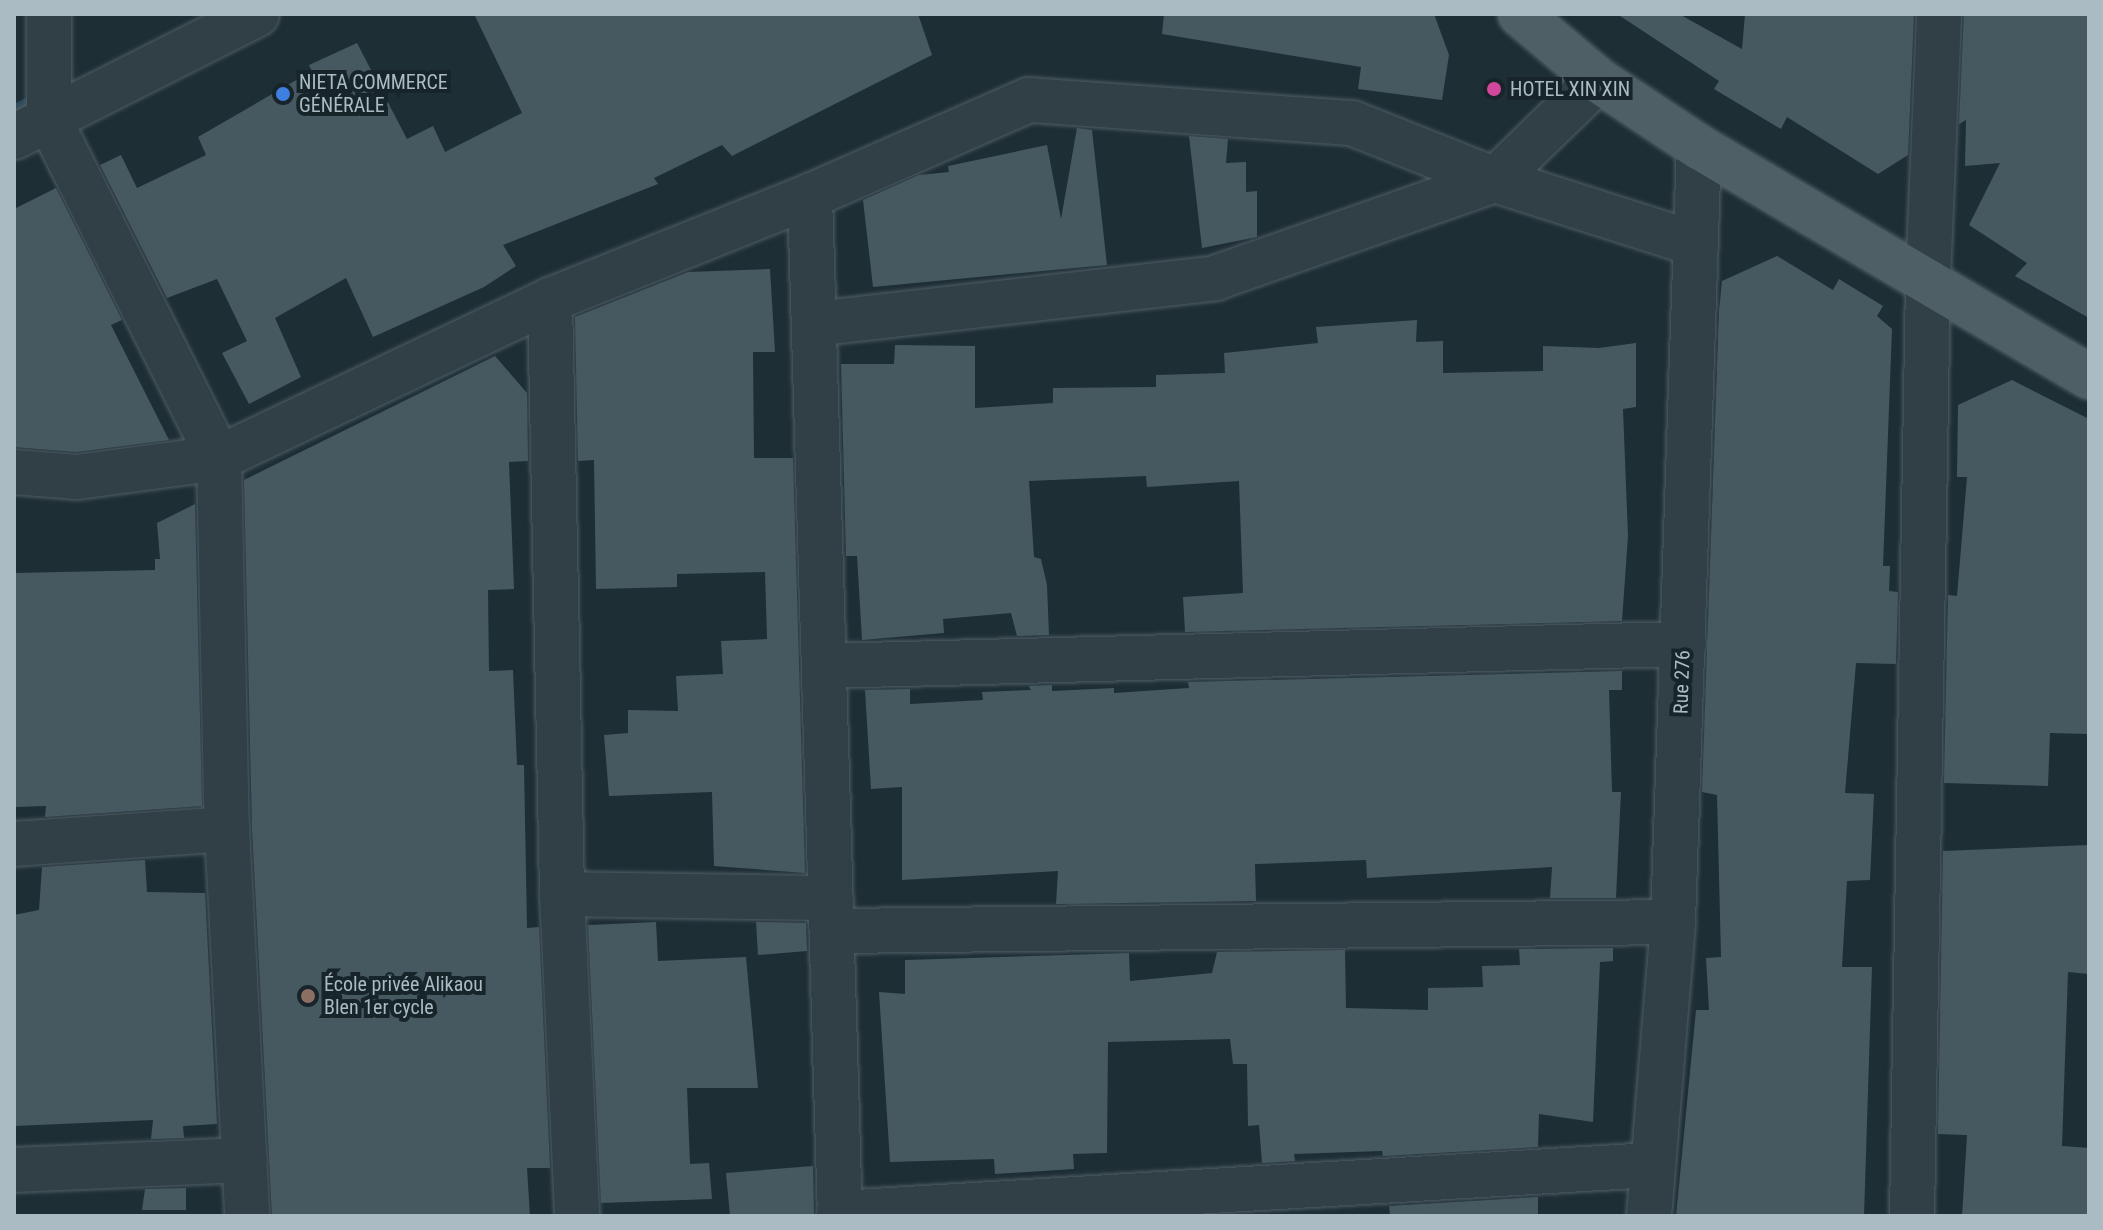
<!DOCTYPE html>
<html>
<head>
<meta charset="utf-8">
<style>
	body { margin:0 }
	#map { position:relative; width:2103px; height:1230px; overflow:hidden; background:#1e2e35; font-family:"Roboto Condensed",sans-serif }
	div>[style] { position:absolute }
	.stream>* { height:14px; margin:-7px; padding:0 7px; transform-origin:7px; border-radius:7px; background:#2f4c5b }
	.building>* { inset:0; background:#465961 }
	.roads { filter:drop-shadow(0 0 2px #4f5d64) drop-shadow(0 0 2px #4f5d64) }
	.minor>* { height:44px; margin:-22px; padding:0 22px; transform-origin:22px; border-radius:22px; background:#313f46 }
	.major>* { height:44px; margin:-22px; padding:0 22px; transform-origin:22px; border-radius:22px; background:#4f5f66 }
	.dots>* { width:22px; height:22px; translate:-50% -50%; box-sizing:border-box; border:4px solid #17242a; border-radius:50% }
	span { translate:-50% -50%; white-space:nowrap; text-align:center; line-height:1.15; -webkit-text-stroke:8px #17242a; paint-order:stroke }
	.poi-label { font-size:20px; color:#abbbc3 }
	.left { translate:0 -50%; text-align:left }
	.street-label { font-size:20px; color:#abbbc3 }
	.frame { position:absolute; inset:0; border:16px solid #abbbc3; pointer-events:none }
</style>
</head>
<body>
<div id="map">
	<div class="stream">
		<div style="left:14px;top:112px;width:33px;rotate:-27deg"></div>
	</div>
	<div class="building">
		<div style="clip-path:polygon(474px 14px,918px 14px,932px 55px,732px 156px,722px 145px,654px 178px,658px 184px,503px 245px,516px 266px,484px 287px,373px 337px,346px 278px,275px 318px,301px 377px,249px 404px,222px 353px,247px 341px,217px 279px,167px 298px,100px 165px,121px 155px,137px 188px,206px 155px,198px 137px,312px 71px,309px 65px,357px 43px,407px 139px,433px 126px,445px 152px,522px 113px)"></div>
		<div style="clip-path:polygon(1164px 14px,1434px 14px,1449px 55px,1442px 100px,1358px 89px,1361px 67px,1162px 34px)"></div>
		<div style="clip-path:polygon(1617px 14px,1679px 14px,1742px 49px,1745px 14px,1914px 14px,1908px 155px,1878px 174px,1787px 117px,1781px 129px,1714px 89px,1719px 81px)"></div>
		<div style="clip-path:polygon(1964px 14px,2089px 14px,2089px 318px,2015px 276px,2027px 263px,1969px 225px,2000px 163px,1965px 166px,1966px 120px,1959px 124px)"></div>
		<div style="clip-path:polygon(1077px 128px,1092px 130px,1107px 265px,873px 287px,863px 200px,919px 175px,949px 172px,948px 166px,1047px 145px,1061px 219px)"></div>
		<div style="clip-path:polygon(1189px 136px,1228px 139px,1226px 163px,1246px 162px,1246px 192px,1257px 191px,1257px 237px,1202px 248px)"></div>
		<div style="clip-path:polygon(56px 188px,122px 320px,111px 325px,169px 440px,76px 452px,14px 447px,14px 209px)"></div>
		<div style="clip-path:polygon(1777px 256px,1833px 290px,1839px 279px,1883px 306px,1877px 316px,1892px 329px,1883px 566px,1890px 566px,1889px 591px,1898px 592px,1896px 664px,1856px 663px,1845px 793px,1874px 794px,1870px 880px,1847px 881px,1842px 967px,1872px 967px,1864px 1216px,1676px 1216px,1696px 1010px,1709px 1010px,1706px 958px,1721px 957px,1717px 795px,1702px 792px,1719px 311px,1722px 281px)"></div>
		<div style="clip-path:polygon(770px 269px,775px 352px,753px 352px,754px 458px,793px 458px,805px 873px,714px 866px,712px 792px,609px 796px,604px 735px,628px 733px,628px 710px,678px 711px,676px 676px,723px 674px,721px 641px,767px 639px,765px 572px,677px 574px,677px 587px,596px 589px,594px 460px,578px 461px,575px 317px,688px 272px)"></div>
		<div style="clip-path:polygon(1417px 320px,1416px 342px,1443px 341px,1443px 373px,1543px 371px,1543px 346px,1599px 348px,1636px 343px,1636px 407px,1623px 409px,1628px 536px,1622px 621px,1185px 632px,1183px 597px,1243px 593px,1239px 481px,1147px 487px,1146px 476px,1029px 481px,1034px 557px,1041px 559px,1047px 585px,1049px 635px,1017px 636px,1011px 613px,943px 619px,944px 633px,862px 640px,857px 556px,846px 556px,841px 364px,894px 364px,895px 345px,975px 346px,975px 408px,1053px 403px,1053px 388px,1156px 387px,1156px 375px,1225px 373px,1224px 353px,1318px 343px,1316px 327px)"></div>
		<div style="clip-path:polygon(495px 356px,527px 393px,528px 461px,509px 462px,514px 589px,488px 590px,489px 671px,513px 670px,517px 765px,524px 765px,527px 928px,539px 927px,550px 1168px,527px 1168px,530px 1216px,272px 1216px,252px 828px,244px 480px)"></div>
		<div style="clip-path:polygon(2012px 380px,2089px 419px,2089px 734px,2050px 733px,2048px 786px,1944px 783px,1948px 595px,1957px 596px,1967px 477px,1957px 477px,1958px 405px)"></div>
		<div style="clip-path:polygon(195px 504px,202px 806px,45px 817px,46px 806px,14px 807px,14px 573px,155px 570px,155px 559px,160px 559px,157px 523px)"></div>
		<div style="clip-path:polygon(1622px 671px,1622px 690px,1609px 690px,1612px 792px,1621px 792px,1616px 898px,1550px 898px,1552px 867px,1367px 878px,1366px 860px,1255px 864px,1256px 901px,1056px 904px,1058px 871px,902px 880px,902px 787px,871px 789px,865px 690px,910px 689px,910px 704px,983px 700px,982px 692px,1031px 690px,1029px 686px,1052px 685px,1052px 691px,1114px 688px,1114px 693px,1189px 688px,1188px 682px)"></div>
		<div style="clip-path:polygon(2089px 845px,2089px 974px,2068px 972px,2062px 1146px,2089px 1148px,2089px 1216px,1962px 1216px,1967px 1135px,1938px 1134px,1943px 851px)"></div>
		<div style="clip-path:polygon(145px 860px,147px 892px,205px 893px,217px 1124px,183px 1126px,184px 1138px,151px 1139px,153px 1120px,14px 1126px,14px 915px,39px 910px,42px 867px)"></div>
		<div style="clip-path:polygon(656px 922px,658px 961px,746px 957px,758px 1088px,687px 1088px,690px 1164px,709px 1163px,712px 1199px,601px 1203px,588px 925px)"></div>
		<div style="clip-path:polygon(756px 922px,806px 923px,807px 951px,758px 955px)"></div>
		<div style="clip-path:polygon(1613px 948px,1613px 961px,1600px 962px,1593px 1122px,1539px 1114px,1538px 1147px,1383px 1156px,1382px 1151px,1294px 1154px,1295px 1161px,1262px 1163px,1259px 1125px,1248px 1126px,1247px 1064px,1233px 1064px,1230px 1039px,1108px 1042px,1107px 1153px,1073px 1154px,1074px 1169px,995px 1174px,994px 1159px,890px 1162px,879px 992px,905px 994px,905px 960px,1129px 953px,1130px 981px,1212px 973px,1217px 952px,1345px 950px,1346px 1008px,1428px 1010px,1428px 988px,1483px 987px,1482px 966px,1520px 965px,1519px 949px)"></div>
		<div style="clip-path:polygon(813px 1166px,814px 1216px,730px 1216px,726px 1173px)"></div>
		<div style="clip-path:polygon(186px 1188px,186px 1210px,142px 1210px,145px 1189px)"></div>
		<div style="clip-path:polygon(1538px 1197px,1538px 1216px,1390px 1216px,1389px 1206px)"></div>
	</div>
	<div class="roads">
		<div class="minor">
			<div style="left:49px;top:14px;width:105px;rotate:90deg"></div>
			<div style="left:49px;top:119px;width:379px;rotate:63.4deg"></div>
			<div style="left:219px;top:458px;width:371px;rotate:88.8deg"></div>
			<div style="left:227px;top:829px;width:388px;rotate:87deg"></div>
			<div style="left:14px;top:137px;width:272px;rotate:-26.8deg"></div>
			<div style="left:810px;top:196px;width:1020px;rotate:88.32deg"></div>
			<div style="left:550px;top:300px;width:594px;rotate:88.84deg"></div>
			<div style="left:562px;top:894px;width:322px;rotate:87.3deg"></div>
			<div style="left:814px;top:324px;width:404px;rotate:-6.5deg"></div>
			<div style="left:1215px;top:278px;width:297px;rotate:-19.3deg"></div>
			<div style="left:1495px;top:180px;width:210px;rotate:17.7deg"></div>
			<div style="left:14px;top:472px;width:63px;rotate:4.5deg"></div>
			<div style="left:77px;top:477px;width:143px;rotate:-7.6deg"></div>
			<div style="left:219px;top:458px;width:367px;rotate:-25.5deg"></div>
			<div style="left:550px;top:300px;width:280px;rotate:-21.8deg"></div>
			<div style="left:810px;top:196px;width:239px;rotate:-23.7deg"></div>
			<div style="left:1029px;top:100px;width:324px;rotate:4.1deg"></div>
			<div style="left:1352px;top:123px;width:154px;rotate:21.7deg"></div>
			<div style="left:1495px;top:180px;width:144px;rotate:-44.2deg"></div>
			<div style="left:824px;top:666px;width:860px;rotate:-1.47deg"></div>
			<div style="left:14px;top:844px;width:214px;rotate:-4deg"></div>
			<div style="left:562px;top:894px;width:268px;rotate:0.9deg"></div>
			<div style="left:832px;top:931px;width:841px;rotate:-0.61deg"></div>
			<div style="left:14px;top:1170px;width:231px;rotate:-2.5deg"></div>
			<div style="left:839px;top:1213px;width:813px;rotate:-3.38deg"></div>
			<div style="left:1649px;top:1216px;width:295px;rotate:-85.3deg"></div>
			<div style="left:1673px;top:922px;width:775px;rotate:-88.08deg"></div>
			<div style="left:1912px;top:1216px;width:937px;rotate:-89.02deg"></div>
			<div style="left:1928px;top:279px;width:265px;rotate:-87.6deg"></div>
		</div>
		<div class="major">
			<div style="left:1520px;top:14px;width:102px;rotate:40.2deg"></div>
			<div style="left:1598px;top:80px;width:121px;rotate:33.6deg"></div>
			<div style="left:1699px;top:147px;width:453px;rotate:30.5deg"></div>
		</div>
	</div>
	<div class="dots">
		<div style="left:1494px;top:89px;background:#d1479c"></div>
		<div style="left:283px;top:94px;background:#3f7fe0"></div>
		<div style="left:308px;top:996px;background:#8d6e63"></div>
	</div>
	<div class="poi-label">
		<span class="left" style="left:299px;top:94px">NIETA COMMERCE<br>GÉNÉRALE</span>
		<span class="left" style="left:1510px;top:89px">HOTEL XIN XIN</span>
		<span class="left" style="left:324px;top:996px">École privée Alikaou<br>Blen 1er cycle</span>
	</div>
	<div class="street-label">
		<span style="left:1682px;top:682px;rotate:-88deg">Rue 276</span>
	</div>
	<div class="frame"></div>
</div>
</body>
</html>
